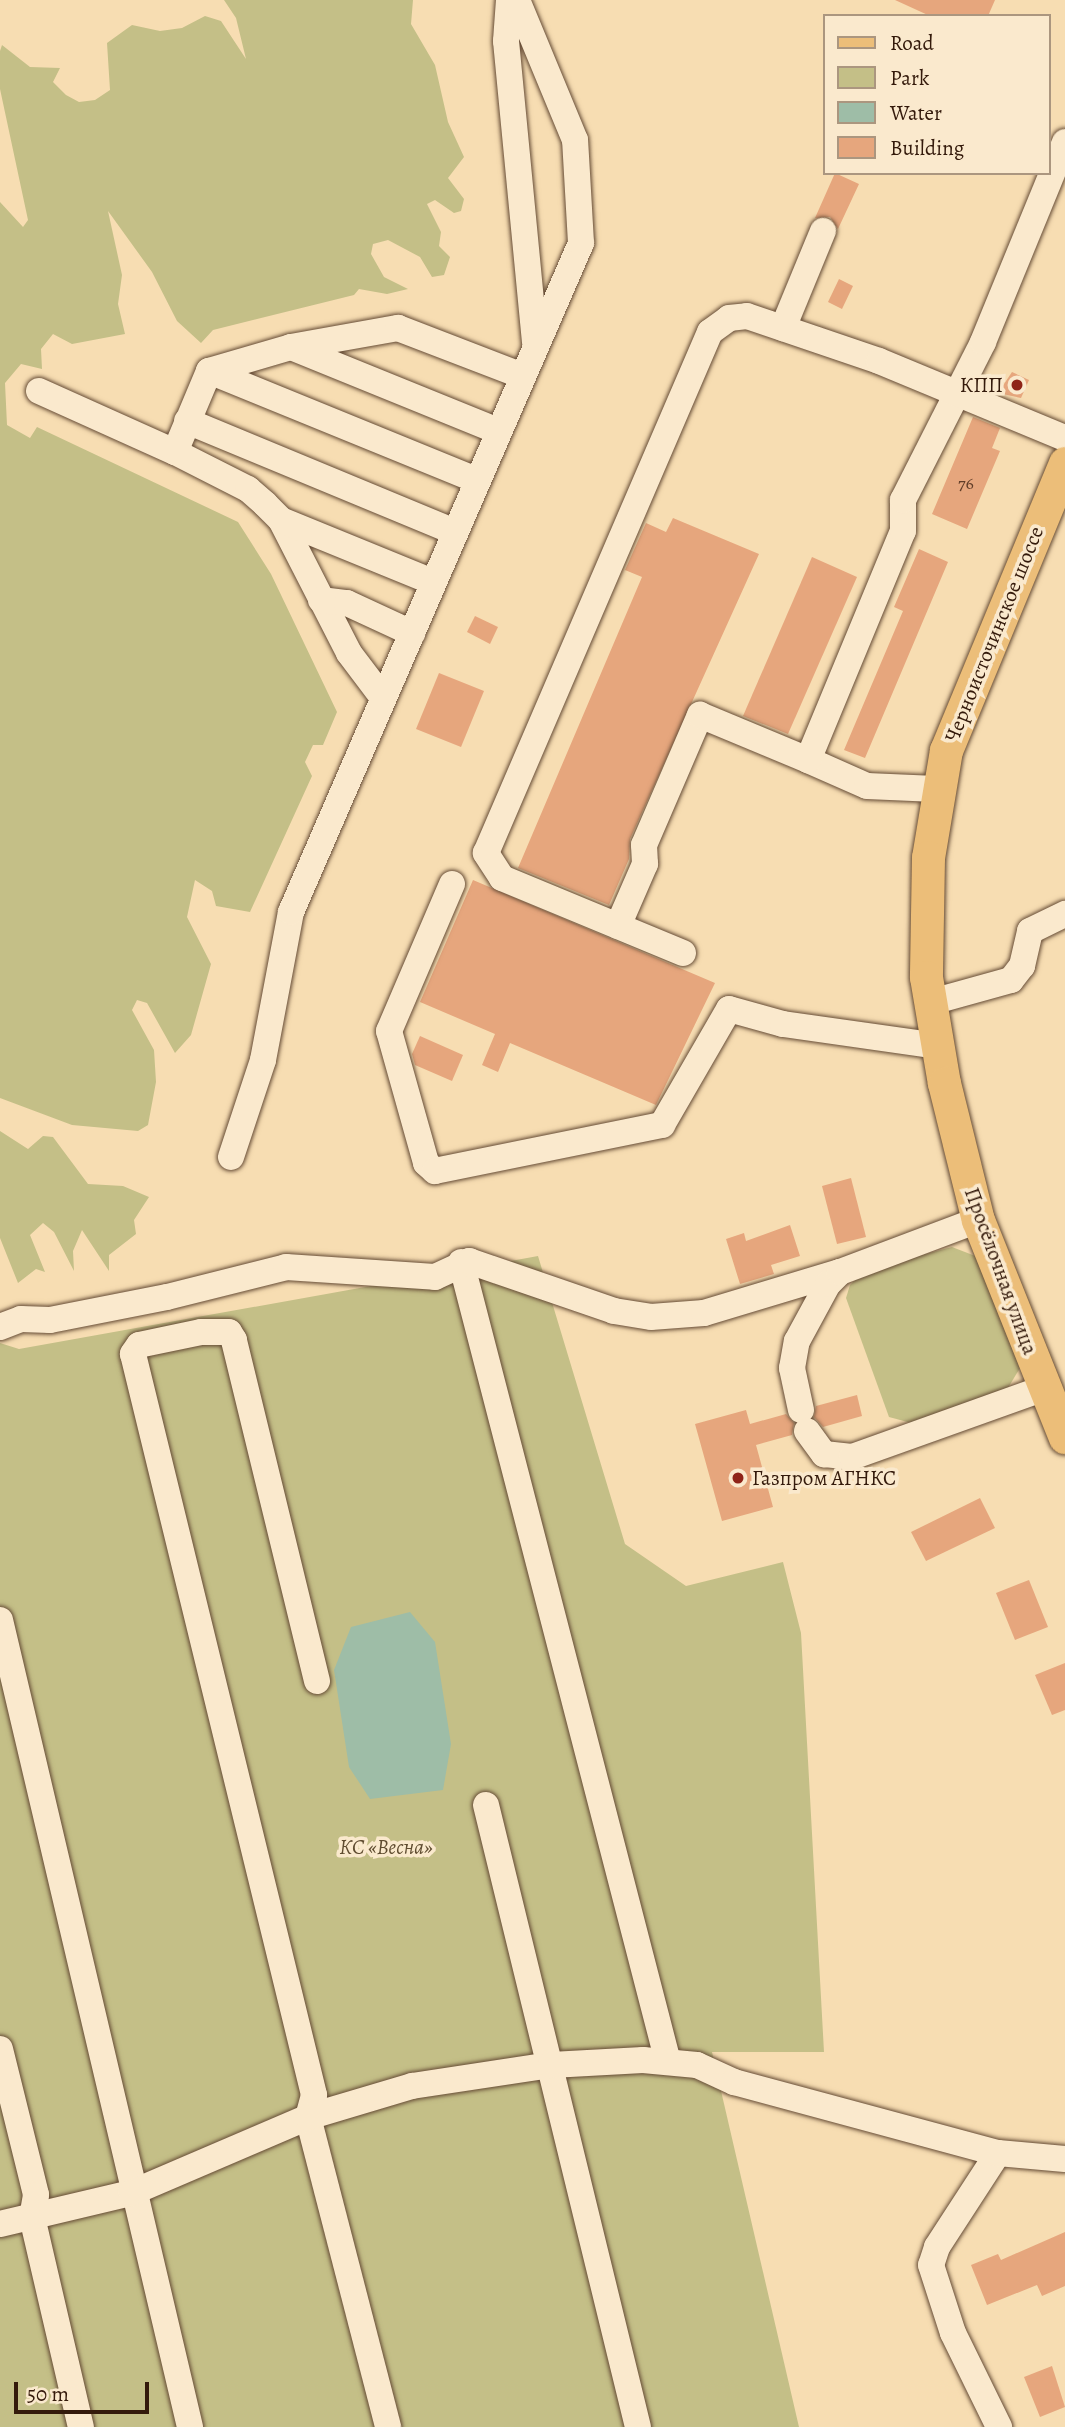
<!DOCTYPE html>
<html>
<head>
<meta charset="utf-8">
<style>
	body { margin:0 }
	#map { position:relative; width:1065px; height:2427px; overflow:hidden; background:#f7ddb2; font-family:Alegreya,serif }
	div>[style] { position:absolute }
	.green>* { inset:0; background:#c4bf87 }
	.water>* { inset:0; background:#9ebda7 }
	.building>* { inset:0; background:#e6a67d }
	.roads { filter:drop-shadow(0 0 2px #654b35) drop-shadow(0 0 2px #654b35) }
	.minor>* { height:26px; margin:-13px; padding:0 13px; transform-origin:13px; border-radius:13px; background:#fae9cd }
	.major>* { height:33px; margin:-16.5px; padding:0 16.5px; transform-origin:16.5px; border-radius:16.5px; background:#ecbe79 }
	.dots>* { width:19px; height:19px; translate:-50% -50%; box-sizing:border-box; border:4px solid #fae9cd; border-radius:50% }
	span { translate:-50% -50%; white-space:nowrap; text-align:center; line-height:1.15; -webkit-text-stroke:7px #fae9cd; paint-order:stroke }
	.number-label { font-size:18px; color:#603d28 }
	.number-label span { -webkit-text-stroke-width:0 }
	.poi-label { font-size:21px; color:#341a0b }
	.right { translate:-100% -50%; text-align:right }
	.left { translate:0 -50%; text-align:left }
	.street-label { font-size:21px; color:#341a0b }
	.park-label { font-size:21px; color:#5f4c30; font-style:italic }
	.legend { position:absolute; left:823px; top:14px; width:228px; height:161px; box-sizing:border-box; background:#fae9cd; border:2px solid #ab967f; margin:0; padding:9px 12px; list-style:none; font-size:21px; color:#341a0b }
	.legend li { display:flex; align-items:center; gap:14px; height:35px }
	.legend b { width:35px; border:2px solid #ab967f }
	.scale { position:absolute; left:14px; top:2382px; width:135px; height:32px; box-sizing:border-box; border:4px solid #341a0b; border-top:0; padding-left:9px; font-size:21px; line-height:24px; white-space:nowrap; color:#341a0b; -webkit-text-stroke:5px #fae9cd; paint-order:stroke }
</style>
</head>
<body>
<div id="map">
	<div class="green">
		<div style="clip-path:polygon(224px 0,413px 0,411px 24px,435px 65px,448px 122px,464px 157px,448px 178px,464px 199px,461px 211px,454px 213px,435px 200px,427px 204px,441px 232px,439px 246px,450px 257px,444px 275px,432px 277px,420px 257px,388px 240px,373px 244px,371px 254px,384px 277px,408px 289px,387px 294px,359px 289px,354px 295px,213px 330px,201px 343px,177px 321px,152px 272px,108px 211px,122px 275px,118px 304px,125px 334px,72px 344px,53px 334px,41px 349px,42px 369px,21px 364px,5px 383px,7px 425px,30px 438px,37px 427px,238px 522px,271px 574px,337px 712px,323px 745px,313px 745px,305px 762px,312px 776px,250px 912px,216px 906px,212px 891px,195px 880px,187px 917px,211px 964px,191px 1035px,175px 1053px,147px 1003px,137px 1000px,132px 1010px,154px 1050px,156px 1082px,148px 1125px,138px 1131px,72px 1125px,0 1098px,0 202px,23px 227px,28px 220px,0 89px,0 51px,2px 45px,30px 67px,60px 68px,53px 82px,66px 95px,79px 102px,95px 100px,110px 90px,107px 43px,132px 25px,160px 31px,182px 28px,205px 16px,221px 21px,246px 59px,236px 18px)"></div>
		<div style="clip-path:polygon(0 1131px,28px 1149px,43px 1136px,53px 1137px,88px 1184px,123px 1186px,149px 1197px,134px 1220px,136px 1234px,109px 1255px,109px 1271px,82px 1230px,73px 1251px,74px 1271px,54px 1232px,43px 1223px,30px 1235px,45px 1272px,36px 1269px,18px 1283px,0 1238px)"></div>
		<div style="clip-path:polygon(952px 1247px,983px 1259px,1023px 1363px,1005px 1393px,915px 1424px,889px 1417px,846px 1298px,850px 1285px,865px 1270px)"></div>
		<div style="clip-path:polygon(538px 1256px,625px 1544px,686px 1586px,783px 1562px,801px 1633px,824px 2052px,712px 2052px,799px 2427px,0 2427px,0 1343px,19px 1349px)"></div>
	</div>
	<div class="water">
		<div style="clip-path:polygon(410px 1612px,435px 1642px,451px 1744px,443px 1790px,370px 1799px,349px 1767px,334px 1670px,351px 1627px)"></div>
	</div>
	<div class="building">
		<div style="clip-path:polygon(895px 0,995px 0,988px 16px,930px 16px)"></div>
		<div style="clip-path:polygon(835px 173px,859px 184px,838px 229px,830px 217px,815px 218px)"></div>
		<div style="clip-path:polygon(839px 279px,853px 286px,842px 309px,828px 302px)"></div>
		<div style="clip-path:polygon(1012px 372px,1029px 380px,1021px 398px,998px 393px)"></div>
		<div style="clip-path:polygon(973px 417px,1000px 428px,992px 448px,1000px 451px,967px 529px,932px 514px)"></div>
		<div style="clip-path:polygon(673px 518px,759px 554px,630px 839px,629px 859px,609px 905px,518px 868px,642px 577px,625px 570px,633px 552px,646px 523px,666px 532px)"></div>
		<div style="clip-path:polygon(919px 549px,948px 562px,865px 758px,844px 750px,903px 611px,894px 607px)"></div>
		<div style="clip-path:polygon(812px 557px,857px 577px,788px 734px,743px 716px)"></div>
		<div style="clip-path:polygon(475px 616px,498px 627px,490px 644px,467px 632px)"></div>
		<div style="clip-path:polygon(439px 673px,484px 691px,461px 747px,416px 729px)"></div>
		<div style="clip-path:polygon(473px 880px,715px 983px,656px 1105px,510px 1043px,498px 1072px,482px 1065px,495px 1034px,420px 1002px)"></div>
		<div style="clip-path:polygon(420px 1036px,463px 1055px,452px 1081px,415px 1065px,412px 1054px)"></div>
		<div style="clip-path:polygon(851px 1178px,866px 1237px,837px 1244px,822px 1186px)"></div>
		<div style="clip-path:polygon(790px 1225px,800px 1256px,771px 1265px,774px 1274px,740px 1284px,726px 1239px,744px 1233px,746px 1241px)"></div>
		<div style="clip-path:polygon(857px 1395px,862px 1416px,823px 1427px,814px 1417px,816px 1406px)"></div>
		<div style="clip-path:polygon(746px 1410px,750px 1424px,786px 1414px,794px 1423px,792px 1435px,756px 1445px,773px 1507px,722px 1521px,695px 1424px)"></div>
		<div style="clip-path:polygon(980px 1498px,995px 1528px,926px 1561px,911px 1532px)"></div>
		<div style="clip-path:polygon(1029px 1580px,1048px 1627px,1015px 1640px,996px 1593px)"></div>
		<div style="clip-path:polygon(1065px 1663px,1065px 1710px,1052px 1715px,1035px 1675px)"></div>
		<div style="clip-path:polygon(1065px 2232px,1065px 2286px,1042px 2296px,1037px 2285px,987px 2305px,971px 2265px,998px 2254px,1001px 2260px)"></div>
		<div style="clip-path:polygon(1052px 2366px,1065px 2407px,1040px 2417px,1024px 2377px)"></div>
	</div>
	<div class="roads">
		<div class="minor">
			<div style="left:509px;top:0;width:41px;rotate:94.2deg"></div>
			<div style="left:506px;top:41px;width:303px;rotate:84.5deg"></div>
			<div style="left:783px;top:328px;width:105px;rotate:-67.6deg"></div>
			<div style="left:291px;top:347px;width:223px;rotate:22.1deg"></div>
			<div style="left:209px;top:371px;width:288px;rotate:22.2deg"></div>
			<div style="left:39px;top:391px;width:149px;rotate:24.2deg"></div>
			<div style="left:175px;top:452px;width:82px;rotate:26.9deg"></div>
			<div style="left:248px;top:489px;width:23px;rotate:41deg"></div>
			<div style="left:265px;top:504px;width:23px;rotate:45deg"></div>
			<div style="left:281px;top:520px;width:149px;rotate:62.9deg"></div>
			<div style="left:349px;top:653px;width:56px;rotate:52.9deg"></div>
			<div style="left:187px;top:421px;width:290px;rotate:22.5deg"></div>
			<div style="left:175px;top:452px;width:88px;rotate:-67.2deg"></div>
			<div style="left:209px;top:371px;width:85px;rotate:-16.3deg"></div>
			<div style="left:291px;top:347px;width:109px;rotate:-10.1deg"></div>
			<div style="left:398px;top:328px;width:134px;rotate:21deg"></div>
			<div style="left:281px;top:520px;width:164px;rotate:22.2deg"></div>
			<div style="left:321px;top:600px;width:26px;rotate:7deg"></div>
			<div style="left:347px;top:603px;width:72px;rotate:24.8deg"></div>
			<div style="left:808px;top:760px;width:64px;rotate:23.8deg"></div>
			<div style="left:867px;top:786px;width:69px;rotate:2.5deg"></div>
			<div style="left:452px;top:884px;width:160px;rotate:113.2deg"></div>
			<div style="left:389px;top:1031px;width:137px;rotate:74.3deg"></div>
			<div style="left:426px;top:1163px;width:12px;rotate:42deg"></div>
			<div style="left:435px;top:1171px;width:232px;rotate:-11.5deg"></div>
			<div style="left:662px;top:1125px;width:134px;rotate:-60deg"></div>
			<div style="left:729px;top:1009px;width:56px;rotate:15.5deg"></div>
			<div style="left:783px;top:1024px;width:156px;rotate:8.1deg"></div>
			<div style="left:618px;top:926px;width:68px;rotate:-66.5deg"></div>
			<div style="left:645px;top:864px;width:19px;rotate:-93deg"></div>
			<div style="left:644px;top:845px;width:142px;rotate:-66.7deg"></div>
			<div style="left:700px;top:715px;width:117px;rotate:22.6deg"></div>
			<div style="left:808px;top:760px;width:248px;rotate:-67.5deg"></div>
			<div style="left:903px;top:531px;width:31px;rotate:-90deg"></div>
			<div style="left:903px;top:500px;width:177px;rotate:-63.1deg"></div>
			<div style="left:983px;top:342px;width:216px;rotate:-67.7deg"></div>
			<div style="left:683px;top:953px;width:196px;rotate:-157.5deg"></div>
			<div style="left:502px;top:878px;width:30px;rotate:-123deg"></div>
			<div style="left:486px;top:853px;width:567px;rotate:-66.74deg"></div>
			<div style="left:710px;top:332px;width:24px;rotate:-36deg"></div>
			<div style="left:729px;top:318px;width:18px;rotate:-6deg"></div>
			<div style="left:747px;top:316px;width:139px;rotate:18.8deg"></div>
			<div style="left:879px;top:361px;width:201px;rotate:22.5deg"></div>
			<div style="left:928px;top:1003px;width:86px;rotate:-15.5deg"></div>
			<div style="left:1011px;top:980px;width:18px;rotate:-52deg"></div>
			<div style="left:1022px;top:966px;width:36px;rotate:-77deg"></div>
			<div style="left:1030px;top:931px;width:39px;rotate:-26deg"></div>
			<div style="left:231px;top:1157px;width:102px;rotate:-71.7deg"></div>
			<div style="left:263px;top:1060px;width:151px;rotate:-79.3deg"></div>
			<div style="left:291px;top:912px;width:729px;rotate:-66.56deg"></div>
			<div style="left:581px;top:243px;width:103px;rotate:-93.3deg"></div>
			<div style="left:575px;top:140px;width:152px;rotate:-112.5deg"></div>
			<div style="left:461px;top:1262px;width:826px;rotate:75.49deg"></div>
			<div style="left:0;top:1327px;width:22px;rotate:-21deg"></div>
			<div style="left:21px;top:1319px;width:29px;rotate:2deg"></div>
			<div style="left:50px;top:1320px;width:119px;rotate:-11.1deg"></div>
			<div style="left:167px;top:1297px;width:123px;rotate:-14.1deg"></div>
			<div style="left:286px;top:1267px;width:149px;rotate:3.8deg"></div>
			<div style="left:435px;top:1277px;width:38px;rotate:-25deg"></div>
			<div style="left:469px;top:1261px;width:153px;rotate:19deg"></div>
			<div style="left:614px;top:1311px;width:37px;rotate:9deg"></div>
			<div style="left:651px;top:1317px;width:53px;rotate:-4.3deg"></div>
			<div style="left:704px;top:1313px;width:142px;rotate:-16.8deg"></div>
			<div style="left:801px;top:1410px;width:43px;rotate:-102.1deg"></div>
			<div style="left:792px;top:1368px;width:27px;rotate:-80deg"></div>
			<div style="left:797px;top:1341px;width:65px;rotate:-61.5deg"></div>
			<div style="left:828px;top:1284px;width:17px;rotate:-45deg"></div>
			<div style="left:840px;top:1272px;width:147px;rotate:-20.6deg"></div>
			<div style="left:807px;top:1431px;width:29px;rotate:54deg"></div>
			<div style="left:824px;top:1454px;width:28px;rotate:6deg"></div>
			<div style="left:852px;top:1457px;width:205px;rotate:-19.7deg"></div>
			<div style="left:0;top:1620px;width:829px;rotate:76.75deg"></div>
			<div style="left:317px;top:1681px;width:351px;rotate:-103.7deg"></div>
			<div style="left:234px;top:1340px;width:9px;rotate:-122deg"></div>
			<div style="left:229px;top:1332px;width:28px;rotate:180deg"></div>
			<div style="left:201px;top:1332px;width:63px;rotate:168.2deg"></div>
			<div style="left:139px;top:1345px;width:11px;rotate:124deg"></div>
			<div style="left:133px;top:1354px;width:763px;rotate:76.27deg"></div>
			<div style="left:314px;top:2095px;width:23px;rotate:105deg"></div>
			<div style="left:308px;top:2117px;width:320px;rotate:75.5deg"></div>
			<div style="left:486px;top:1805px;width:640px;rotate:76.27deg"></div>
			<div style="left:0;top:2049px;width:150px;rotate:76.1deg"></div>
			<div style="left:36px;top:2195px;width:22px;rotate:100deg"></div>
			<div style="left:32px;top:2217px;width:216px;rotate:76.9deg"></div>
			<div style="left:998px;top:2153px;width:112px;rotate:123deg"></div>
			<div style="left:937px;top:2247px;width:19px;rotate:108deg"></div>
			<div style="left:931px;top:2265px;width:71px;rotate:72.1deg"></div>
			<div style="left:953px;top:2333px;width:105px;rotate:63.9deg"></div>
			<div style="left:0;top:2224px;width:135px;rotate:-13.3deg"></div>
			<div style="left:131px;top:2193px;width:193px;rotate:-23.2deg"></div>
			<div style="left:308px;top:2117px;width:109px;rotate:-16.6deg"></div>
			<div style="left:412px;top:2086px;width:141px;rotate:-8.6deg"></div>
			<div style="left:551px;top:2065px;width:92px;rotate:-3.1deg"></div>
			<div style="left:643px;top:2060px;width:54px;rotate:5.3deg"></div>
			<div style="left:697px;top:2065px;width:41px;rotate:24.7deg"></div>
			<div style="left:734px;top:2082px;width:273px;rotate:15.1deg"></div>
			<div style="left:998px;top:2153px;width:67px;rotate:5.1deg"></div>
		</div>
		<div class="major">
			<div style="left:1065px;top:463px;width:311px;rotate:112.5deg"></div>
			<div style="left:946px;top:750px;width:109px;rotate:99.5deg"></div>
			<div style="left:928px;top:857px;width:120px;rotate:91deg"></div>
			<div style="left:926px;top:977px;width:108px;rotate:80.4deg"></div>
			<div style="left:944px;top:1083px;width:141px;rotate:76.1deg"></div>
			<div style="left:978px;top:1220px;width:234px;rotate:68.2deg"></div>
		</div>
	</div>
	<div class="dots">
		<div style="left:1017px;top:385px;background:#8f2418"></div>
		<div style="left:738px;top:1478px;background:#8f2418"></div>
	</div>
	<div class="number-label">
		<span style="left:966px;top:483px">76</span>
	</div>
	<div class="poi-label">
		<span class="right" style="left:1003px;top:385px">КПП</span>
		<span class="left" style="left:752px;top:1478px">Газпром АГНКС</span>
	</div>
	<div class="street-label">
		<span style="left:994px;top:634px;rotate:-68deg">Черноисточинское шоссе</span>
		<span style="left:1001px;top:1271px;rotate:70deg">Просёлочная улица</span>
	</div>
	<div class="park-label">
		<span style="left:386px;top:1847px">КС «Весна»</span>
	</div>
	<ul class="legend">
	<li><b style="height:9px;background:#ecbe79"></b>Road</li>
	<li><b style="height:19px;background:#c4bf87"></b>Park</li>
	<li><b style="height:19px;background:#9ebda7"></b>Water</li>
	<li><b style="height:19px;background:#e6a67d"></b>Building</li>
	</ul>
	<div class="scale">50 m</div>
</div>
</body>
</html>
